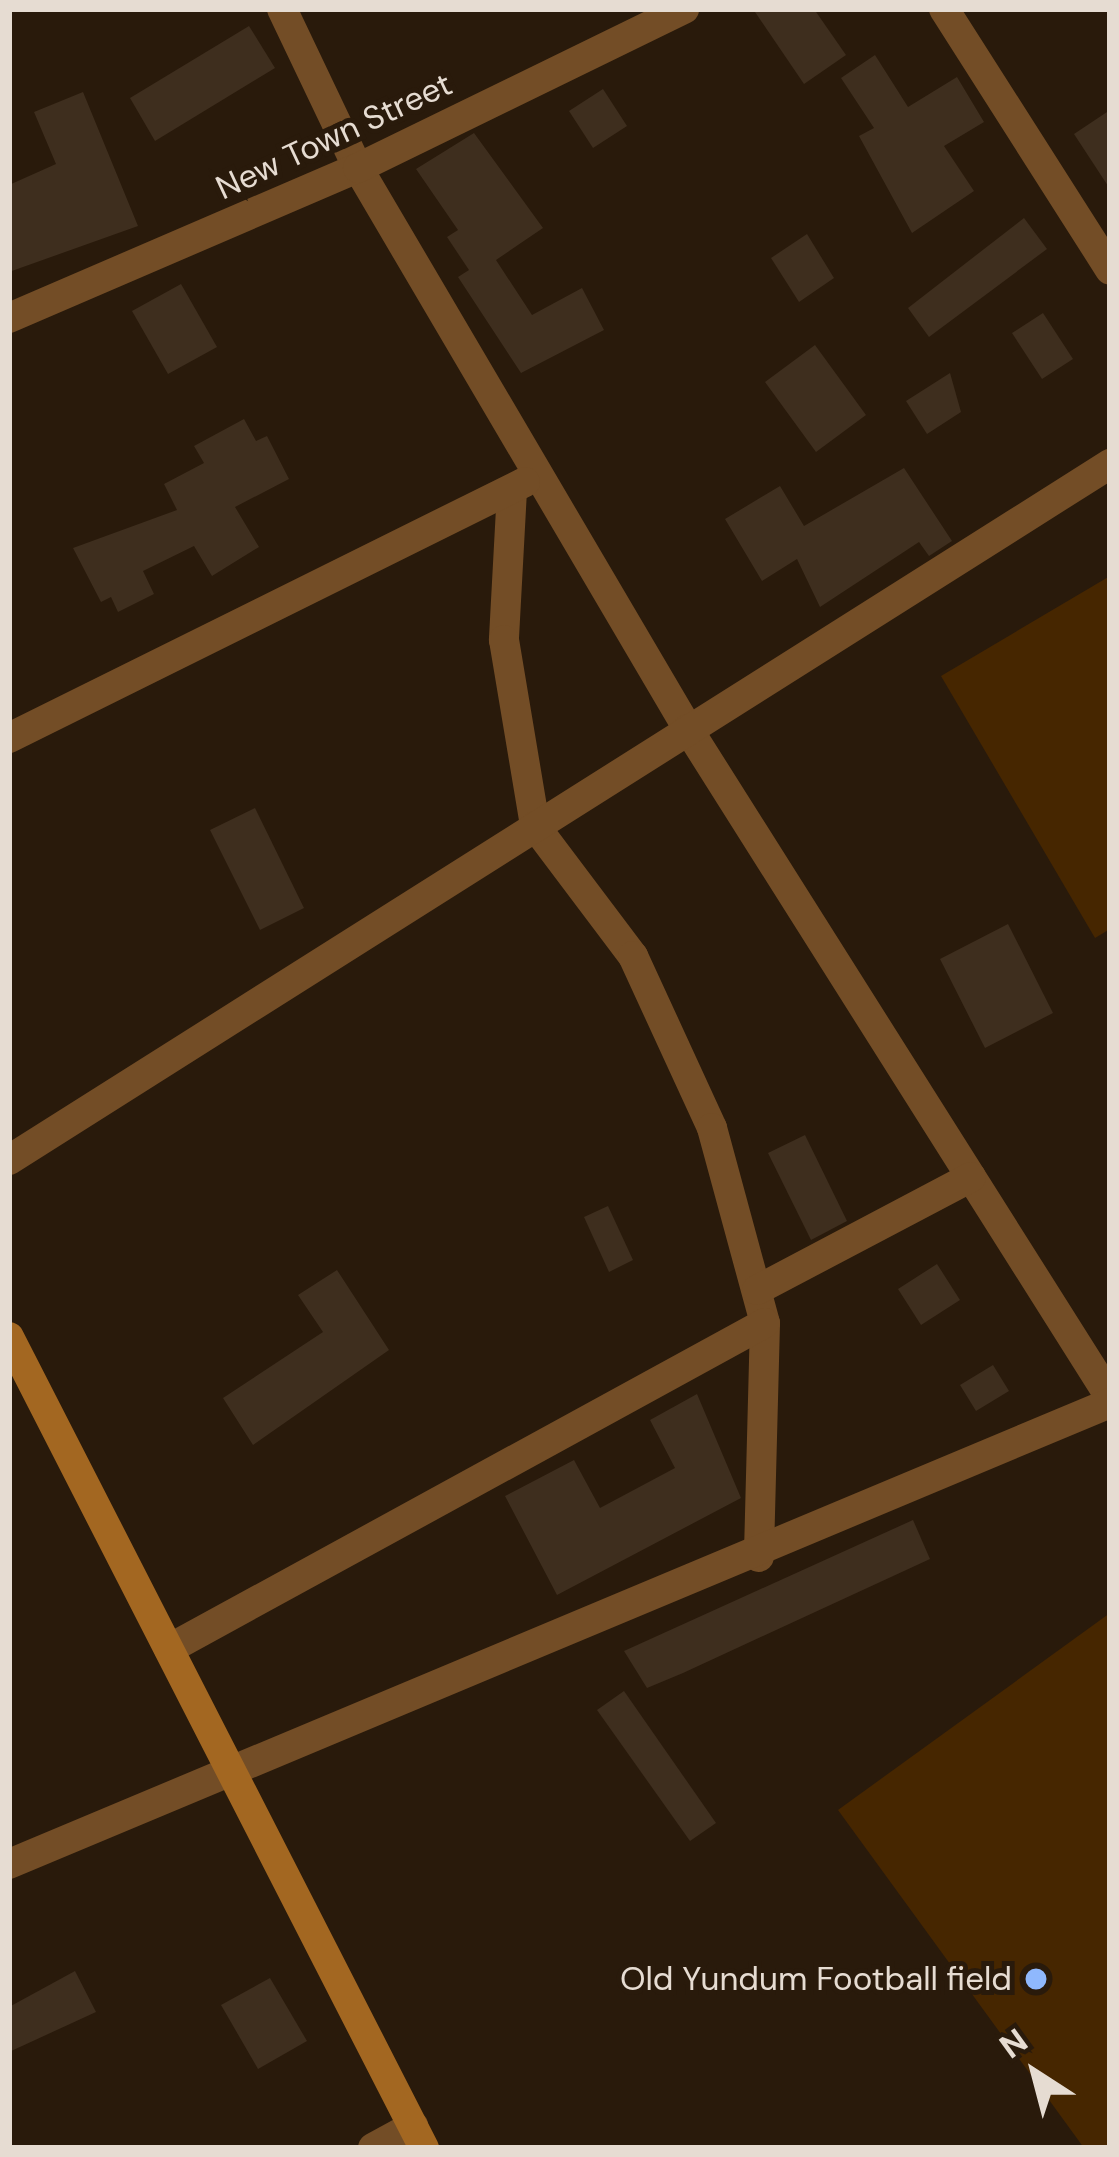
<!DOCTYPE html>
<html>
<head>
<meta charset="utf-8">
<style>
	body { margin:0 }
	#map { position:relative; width:1119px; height:2157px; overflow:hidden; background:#291a0b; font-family:"DM Sans",sans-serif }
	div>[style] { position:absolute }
	.green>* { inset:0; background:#462600 }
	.building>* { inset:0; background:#3e2e1e }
	.street>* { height:30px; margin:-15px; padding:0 15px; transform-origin:15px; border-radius:15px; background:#734d26 }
	.secondary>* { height:30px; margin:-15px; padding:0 15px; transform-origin:15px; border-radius:15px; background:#a36721 }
	.dots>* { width:33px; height:33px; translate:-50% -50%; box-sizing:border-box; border:6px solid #291a0b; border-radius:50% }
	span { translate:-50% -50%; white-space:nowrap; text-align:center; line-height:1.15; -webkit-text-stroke:10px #291a0b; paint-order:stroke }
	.street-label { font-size:33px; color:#e6dcd2 }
	.poi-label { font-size:33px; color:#e6dcd2 }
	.right { translate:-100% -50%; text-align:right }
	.frame { position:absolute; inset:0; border:12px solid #e6dcd2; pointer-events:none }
	.north { position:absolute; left:975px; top:2013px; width:120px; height:120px; -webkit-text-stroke:9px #291a0b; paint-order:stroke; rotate:324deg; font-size:33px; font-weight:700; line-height:48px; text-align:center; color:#e6dcd2 }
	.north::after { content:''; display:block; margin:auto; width:42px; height:54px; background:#e6dcd2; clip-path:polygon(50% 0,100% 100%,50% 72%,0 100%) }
</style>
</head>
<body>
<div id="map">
	<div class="green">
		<div style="clip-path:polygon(1110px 576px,1110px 929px,1095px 938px,941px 676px)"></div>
		<div style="clip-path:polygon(1110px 1613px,1110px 2148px,1084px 2148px,838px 1810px)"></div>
	</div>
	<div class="building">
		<div style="clip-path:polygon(753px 9px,814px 9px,846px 55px,804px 84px)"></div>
		<div style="clip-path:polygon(249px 26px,275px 68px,155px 141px,130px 98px)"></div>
		<div style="clip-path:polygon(875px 55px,908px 107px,957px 77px,984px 122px,944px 146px,974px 191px,912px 233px,859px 136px,874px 128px,841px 78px)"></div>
		<div style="clip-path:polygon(603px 89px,627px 126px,593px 148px,569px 111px)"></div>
		<div style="clip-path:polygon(83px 92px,138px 226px,9px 272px,9px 185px,56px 164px,34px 112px)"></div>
		<div style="clip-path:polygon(1110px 110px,1110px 189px,1074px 134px)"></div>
		<div style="clip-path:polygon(474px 133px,543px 228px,496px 260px,532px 315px,582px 288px,604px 330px,521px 373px,458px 277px,469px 270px,447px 237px,458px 230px,416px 169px)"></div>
		<div style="clip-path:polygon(1024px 218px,1047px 249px,929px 337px,908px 308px)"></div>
		<div style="clip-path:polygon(807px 234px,834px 278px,799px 302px,771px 258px)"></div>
		<div style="clip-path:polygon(181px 284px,217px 347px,168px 374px,132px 311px)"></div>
		<div style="clip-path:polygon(1043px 313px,1073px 359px,1042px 379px,1012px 333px)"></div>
		<div style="clip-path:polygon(815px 345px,866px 415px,816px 452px,765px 382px)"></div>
		<div style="clip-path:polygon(950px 373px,961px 412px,927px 434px,906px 401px)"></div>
		<div style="clip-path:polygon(244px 419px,256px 441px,267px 436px,289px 479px,235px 507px,259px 547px,212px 576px,194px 546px,143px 571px,154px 594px,118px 612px,111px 597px,101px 602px,73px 548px,177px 510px,164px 484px,204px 463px,194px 446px)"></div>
		<div style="clip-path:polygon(904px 468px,952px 541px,929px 556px,919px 542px,820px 607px,797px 559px,762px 581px,725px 519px,780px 486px,804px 526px)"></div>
		<div style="clip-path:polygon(255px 808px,304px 908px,260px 930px,210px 830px)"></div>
		<div style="clip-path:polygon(1008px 924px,1053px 1013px,985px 1048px,940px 959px)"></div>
		<div style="clip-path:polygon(805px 1135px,847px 1221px,811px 1240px,768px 1153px)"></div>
		<div style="clip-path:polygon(608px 1206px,633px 1260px,609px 1272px,584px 1217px)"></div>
		<div style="clip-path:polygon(937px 1264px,960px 1300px,921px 1325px,898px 1289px)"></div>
		<div style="clip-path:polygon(337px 1270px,389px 1350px,253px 1445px,223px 1398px,323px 1332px,298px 1295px)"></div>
		<div style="clip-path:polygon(993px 1365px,1009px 1391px,976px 1411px,960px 1385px)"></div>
		<div style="clip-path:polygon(697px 1394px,741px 1498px,557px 1595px,505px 1496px,574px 1460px,600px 1508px,675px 1468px,650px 1420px)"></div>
		<div style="clip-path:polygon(913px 1520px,930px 1559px,683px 1673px,647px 1688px,624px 1651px)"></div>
		<div style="clip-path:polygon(624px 1691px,716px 1823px,690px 1841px,597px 1710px)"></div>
		<div style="clip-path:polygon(75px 1971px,96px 2012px,9px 2052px,9px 2007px)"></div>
		<div style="clip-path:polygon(270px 1978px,307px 2041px,258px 2069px,221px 2005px)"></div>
	</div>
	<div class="street">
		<div style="left:282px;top:9px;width:176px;rotate:64.5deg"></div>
		<div style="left:358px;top:168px;width:651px;rotate:59.53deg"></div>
		<div style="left:688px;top:729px;width:790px;rotate:57.72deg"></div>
		<div style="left:944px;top:9px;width:309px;rotate:57.5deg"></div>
		<div style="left:9px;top:318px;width:380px;rotate:-23.3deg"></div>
		<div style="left:358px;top:168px;width:363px;rotate:-26deg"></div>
		<div style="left:512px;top:490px;width:150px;rotate:93.1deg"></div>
		<div style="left:504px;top:640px;width:189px;rotate:80.5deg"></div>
		<div style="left:535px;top:826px;width:163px;rotate:53deg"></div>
		<div style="left:633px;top:956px;width:189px;rotate:65.3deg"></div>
		<div style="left:712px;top:1128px;width:202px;rotate:74.8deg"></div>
		<div style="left:765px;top:1323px;width:234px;rotate:91.5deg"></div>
		<div style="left:9px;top:738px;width:576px;rotate:-26.39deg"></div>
		<div style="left:9px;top:1160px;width:1303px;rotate:-32.3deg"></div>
		<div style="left:757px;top:1290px;width:242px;rotate:-27.8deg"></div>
		<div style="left:169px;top:1649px;width:679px;rotate:-28.68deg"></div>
		<div style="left:9px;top:1864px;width:1194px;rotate:-22.72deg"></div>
		<div style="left:373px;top:2148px;width:46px;rotate:-28.8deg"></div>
	</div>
	<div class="secondary">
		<div style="left:9px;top:1337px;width:911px;rotate:62.9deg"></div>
	</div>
	<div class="dots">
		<div style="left:1036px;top:1979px;background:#8fb8fd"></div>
	</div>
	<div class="street-label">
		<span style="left:334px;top:136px;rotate:-25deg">New Town Street</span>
	</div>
	<div class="poi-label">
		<span class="right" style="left:1012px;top:1979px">Old Yundum Football field</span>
	</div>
	<div class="frame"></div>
	<div class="north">N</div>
</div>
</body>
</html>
